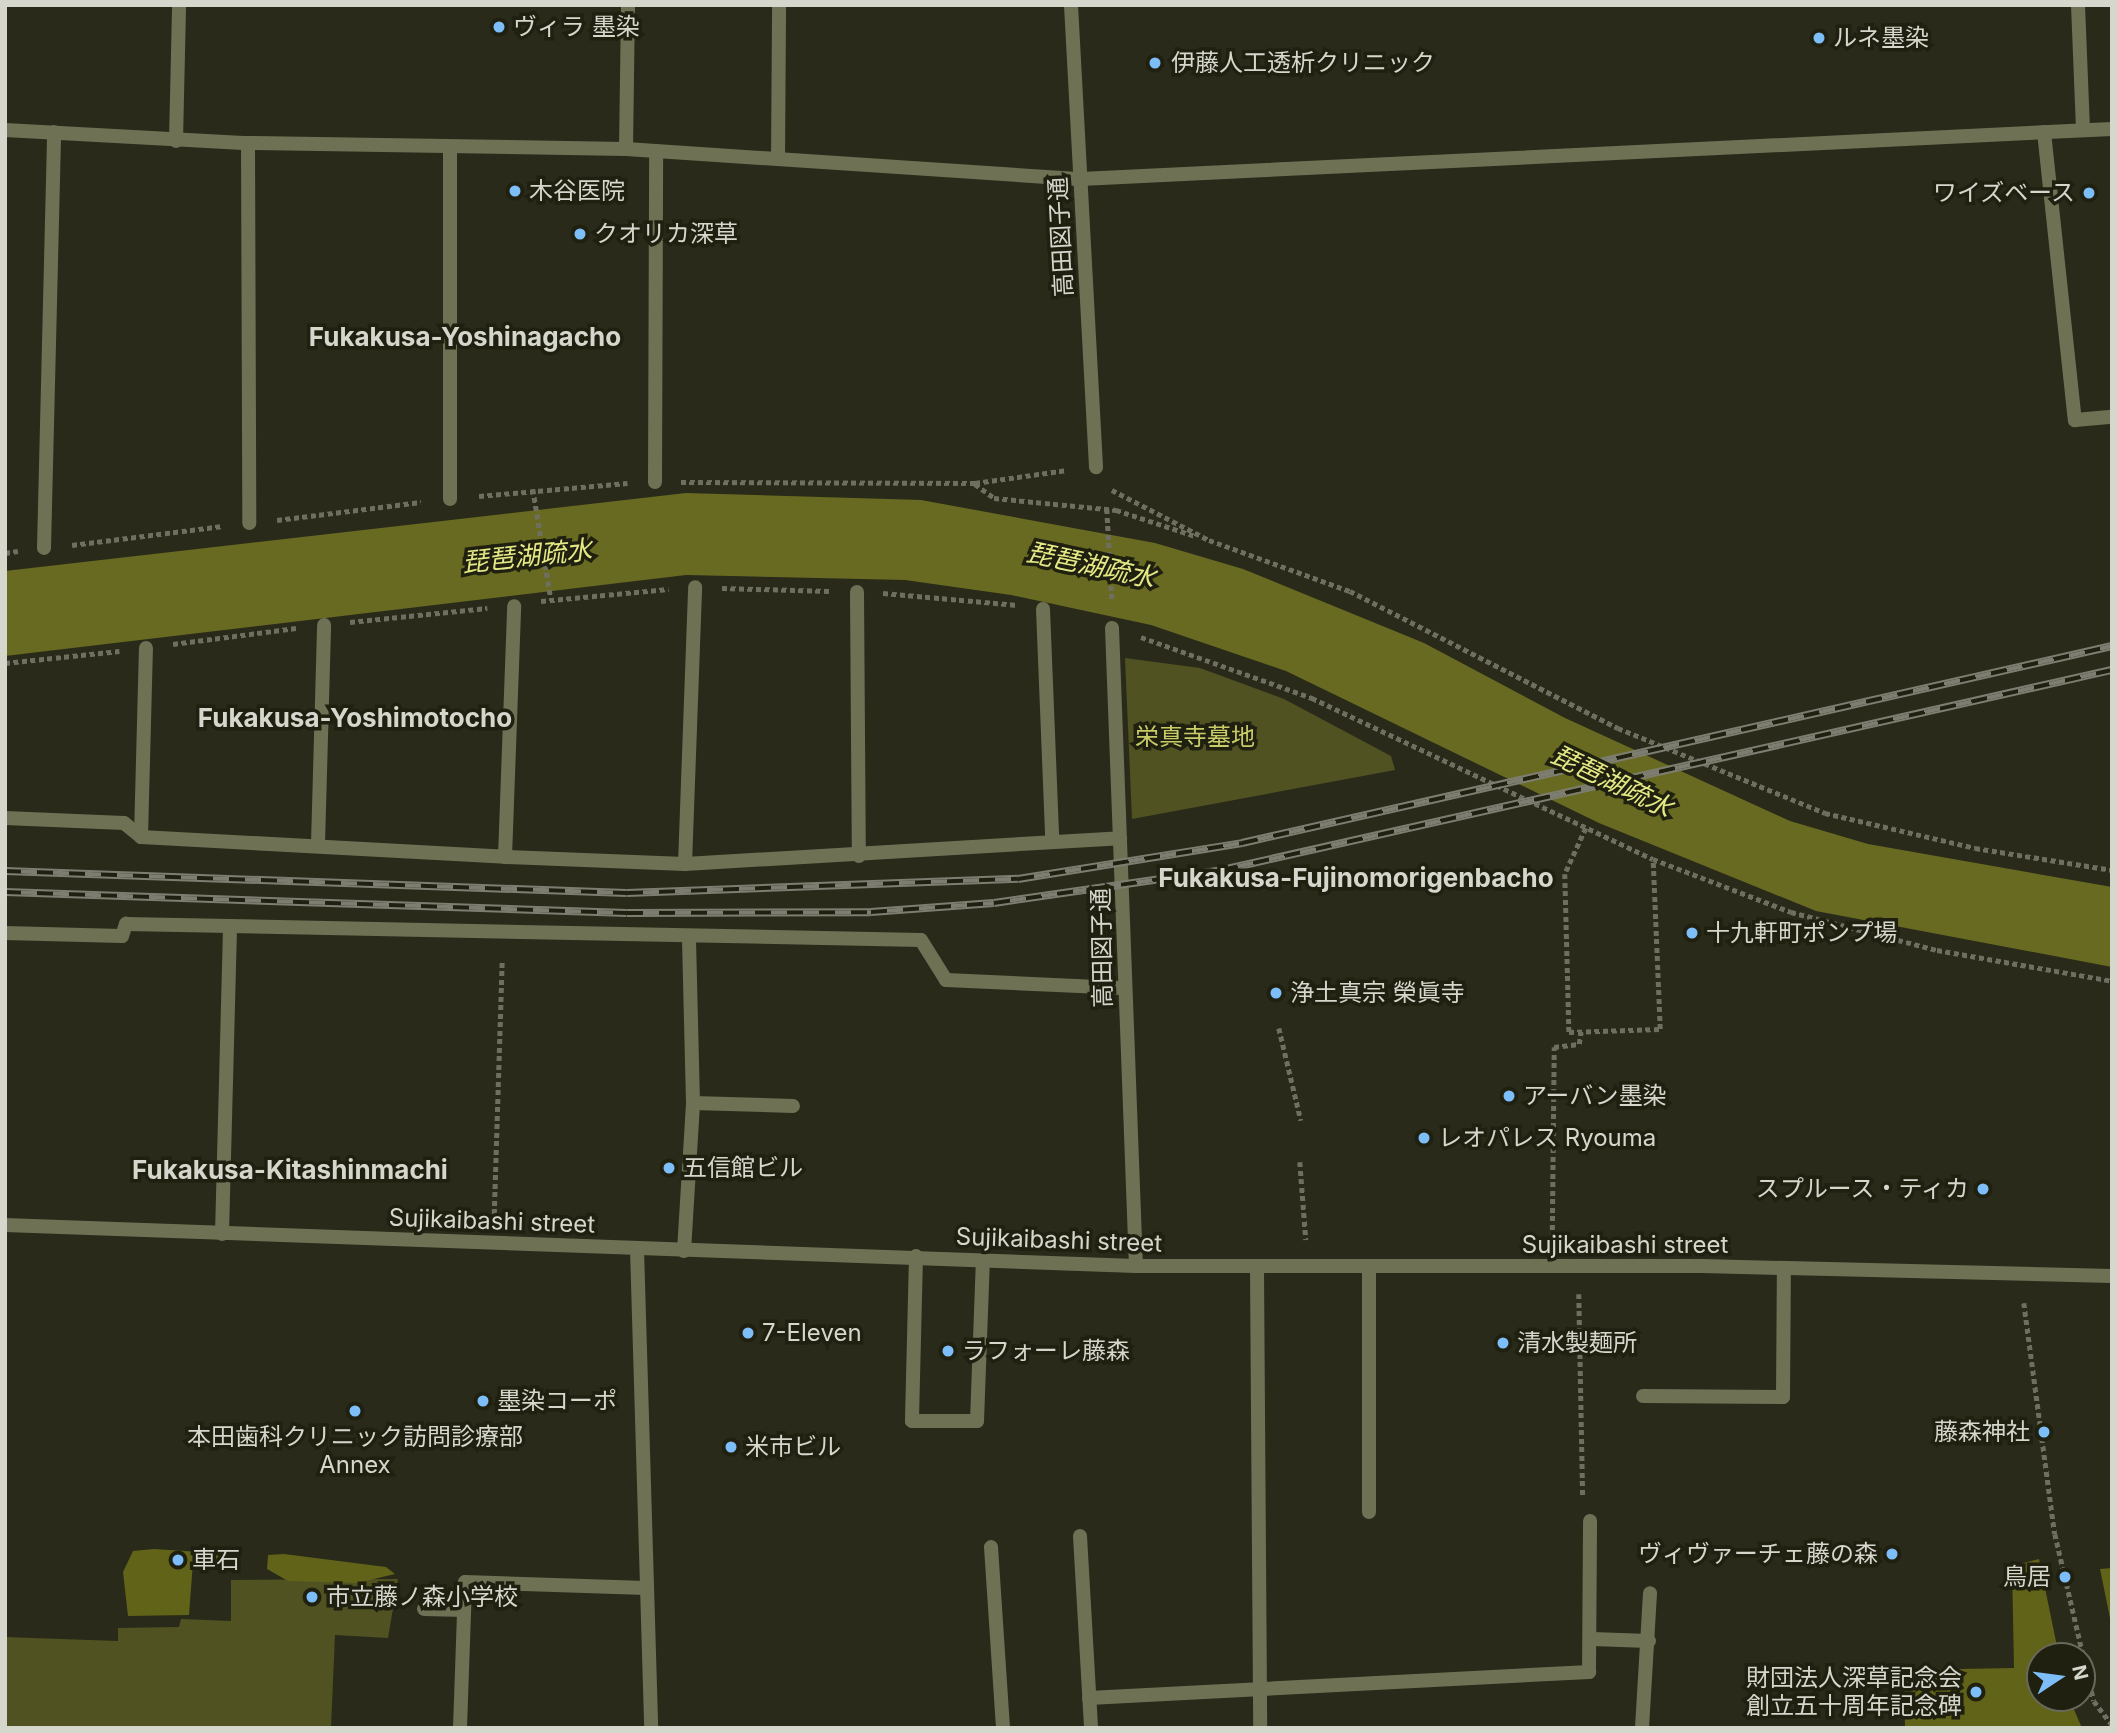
<!DOCTYPE html>
<html>
<head>
<meta charset="utf-8">
<style>
	body { margin:0 }
	#map { position:relative; width:2117px; height:1733px; overflow:hidden; background:#292a1a; font-family:Inter,"Noto Sans JP",sans-serif }
	div>[style] { position:absolute }
	.green>* { inset:0; background:#505222 }
	.forest>* { inset:0; background:#616318 }
	.water>* { inset:0; background:#686a21 }
	.path>* { height:4.5px; margin-top:-2.25px; transform-origin:0; background:repeating-linear-gradient(90deg,#6e6f61 0 5px,transparent 0 8.5px) }
	.service>* { height:14px; margin:-7px; padding:0 7px; transform-origin:7px; border-radius:7px; background:#6f7155 }
	.minor>* { height:14px; margin:-7px; padding:0 7px; transform-origin:7px; border-radius:7px; background:#6f7155 }
	.tertiary>* { height:14px; margin:-7px; padding:0 7px; transform-origin:7px; border-radius:7px; background:#6f7155 }
	.rail>* { height:8px; margin-top:-4px; transform-origin:0; background:repeating-linear-gradient(90deg,#1f2010 0 16px,#7d7e71 0 32px); box-sizing:border-box; border-block:2px solid #7d7e71 }
	.dots>* { width:19px; height:19px; translate:-50% -50%; box-sizing:border-box; border:4px solid #1f2010; border-radius:50% }
	span { translate:-50% -50%; white-space:nowrap; text-align:center; line-height:1.15; -webkit-text-stroke:7px #1f2010; paint-order:stroke }
	.poi-label { font-size:24px; color:#d5d6cc }
	.left { translate:0 -50%; text-align:left }
	.right { translate:-100% -50%; text-align:right }
	.street-label { font-size:24px; color:#d5d6cc }
	.park-label { font-size:24px; color:#c8cc67 }
	.neighbourhood-label { font-size:26px; color:#d5d6cc; font-weight:700 }
	.water-label { font-size:26px; color:#e4e984; font-style:italic }
	.frame { position:absolute; inset:0; border:7px solid #d5d6cc; pointer-events:none }
	.north { position:absolute; left:2026px; top:1642px; width:70px; height:70px; box-sizing:border-box; background:#1f2010; border:2px solid #68695b; border-radius:50%; rotate:77deg; font-size:19px; font-weight:700; line-height:28px; text-align:center; color:#d5d6cc }
	.north::after { content:''; display:block; margin:auto; width:24px; height:32px; background:#7dbef9; clip-path:polygon(50% 0,100% 100%,50% 72%,0 100%) }
</style>
</head>
<body>
<div id="map">
	<div class="green">
		<div style="clip-path:polygon(1125px 658px,1200px 668px,1284px 699px,1391px 756px,1395px 770px,1132px 819px)"></div>
		<div style="clip-path:polygon(398px 1579px,388px 1638px,335px 1635px,331px 1728px,5px 1728px,5px 1637px,118px 1641px,118px 1628px,179px 1627px,181px 1619px,231px 1621px,231px 1580px)"></div>
	</div>
	<div class="forest">
		<div style="clip-path:polygon(154px 1549px,216px 1553px,230px 1567px,193px 1562px,189px 1615px,128px 1616px,123px 1572px,133px 1551px)"></div>
		<div style="clip-path:polygon(284px 1554px,386px 1567px,395px 1574px,357px 1583px,288px 1581px,267px 1569px,268px 1555px)"></div>
		<div style="clip-path:polygon(2039px 1559px,2059px 1656px,2040px 1656px,2040px 1698px,2069px 1698px,2082px 1728px,1905px 1728px,1904px 1670px,2014px 1668px,2012px 1566px)"></div>
		<div style="clip-path:polygon(2112px 1568px,2112px 1628px,2100px 1569px)"></div>
	</div>
	<div class="water">
		<div style="clip-path:polygon(686px 493px,921px 500px,1155px 543px,1243px 569px,1424px 643px,1565px 718px,1790px 821px,1868px 844px,2112px 887px,2112px 967px,1816px 911px,1599px 823px,1286px 671px,1151px 625px,1011px 595px,905px 580px,686px 575px,5px 656px,5px 571px)"></div>
	</div>
	<div class="path">
		<div style="left:681px;top:482px;width:294px;rotate:0.2deg"></div>
		<div style="left:975px;top:483px;width:93px;rotate:-8deg"></div>
		<div style="left:975px;top:484px;width:24px;rotate:36deg"></div>
		<div style="left:994px;top:498px;width:123px;rotate:5.6deg"></div>
		<div style="left:1116px;top:510px;width:83px;rotate:18.2deg"></div>
		<div style="left:533px;top:489px;width:111px;rotate:80.7deg"></div>
		<div style="left:1112px;top:490px;width:109px;rotate:27.3deg"></div>
		<div style="left:1209px;top:540px;width:150px;rotate:19.9deg"></div>
		<div style="left:1350px;top:591px;width:301px;rotate:27.1deg"></div>
		<div style="left:1618px;top:728px;width:224px;rotate:22.3deg"></div>
		<div style="left:1825px;top:813px;width:154px;rotate:13.1deg"></div>
		<div style="left:1975px;top:848px;width:139px;rotate:9.1deg"></div>
		<div style="left:479px;top:496px;width:149px;rotate:-5deg"></div>
		<div style="left:1107px;top:509px;width:90px;rotate:86.8deg"></div>
		<div style="left:277px;top:520px;width:145px;rotate:-7.1deg"></div>
		<div style="left:72px;top:545px;width:152px;rotate:-7.2deg"></div>
		<div style="left:5px;top:553px;width:13px;rotate:-9deg"></div>
		<div style="left:722px;top:588px;width:107px;rotate:1.6deg"></div>
		<div style="left:883px;top:593px;width:135px;rotate:5.1deg"></div>
		<div style="left:541px;top:601px;width:128px;rotate:-5.4deg"></div>
		<div style="left:350px;top:622px;width:138px;rotate:-5.8deg"></div>
		<div style="left:1141px;top:637px;width:182px;rotate:19.6deg"></div>
		<div style="left:1312px;top:698px;width:377px;rotate:25.3deg"></div>
		<div style="left:1653px;top:859px;width:148px;rotate:21deg"></div>
		<div style="left:1791px;top:912px;width:151px;rotate:14.6deg"></div>
		<div style="left:1937px;top:950px;width:178px;rotate:10deg"></div>
		<div style="left:173px;top:644px;width:124px;rotate:-7.4deg"></div>
		<div style="left:5px;top:663px;width:115px;rotate:-6deg"></div>
		<div style="left:1586px;top:828px;width:51px;rotate:114.5deg"></div>
		<div style="left:1565px;top:874px;width:158px;rotate:88.5deg"></div>
		<div style="left:1569px;top:1032px;width:91px;rotate:-1.9deg"></div>
		<div style="left:1660px;top:1029px;width:170px;rotate:-92.4deg"></div>
		<div style="left:1279px;top:1028px;width:95px;rotate:76.6deg"></div>
		<div style="left:1300px;top:1162px;width:78px;rotate:85.6deg"></div>
		<div style="left:494px;top:1214px;width:254px;rotate:-88.2deg"></div>
		<div style="left:1552px;top:1238px;width:191px;rotate:-89.4deg"></div>
		<div style="left:1554px;top:1047px;width:25px;rotate:-7deg"></div>
		<div style="left:1579px;top:1044px;width:12px;rotate:-81deg"></div>
		<div style="left:1579px;top:1294px;width:201px;rotate:88.9deg"></div>
		<div style="left:2024px;top:1303px;width:233px;rotate:82.4deg"></div>
		<div style="left:2055px;top:1534px;width:171px;rotate:76.9deg"></div>
		<div style="left:2094px;top:1701px;width:30px;rotate:53deg"></div>
	</div>
	<div class="service">
		<div style="left:2044px;top:132px;width:290px;rotate:83.9deg"></div>
		<div style="left:2075px;top:420px;width:37px;rotate:-5deg"></div>
		<div style="left:176px;top:141px;width:136px;rotate:-88.7deg"></div>
		<div style="left:248px;top:143px;width:380px;rotate:89.8deg"></div>
		<div style="left:778px;top:159px;width:154px;rotate:-89.6deg"></div>
		<div style="left:655px;top:482px;width:331px;rotate:-89.8deg"></div>
		<div style="left:450px;top:499px;width:350px;rotate:-90deg"></div>
		<div style="left:44px;top:548px;width:416px;rotate:-88.6deg"></div>
		<div style="left:857px;top:592px;width:264px;rotate:89.6deg"></div>
		<div style="left:1043px;top:609px;width:228px;rotate:87.7deg"></div>
		<div style="left:5px;top:818px;width:119px;rotate:2.4deg"></div>
		<div style="left:124px;top:823px;width:22px;rotate:39deg"></div>
		<div style="left:141px;top:837px;width:365px;rotate:3.1deg"></div>
		<div style="left:505px;top:857px;width:251px;rotate:-87.9deg"></div>
		<div style="left:141px;top:837px;width:189px;rotate:-88.5deg"></div>
		<div style="left:318px;top:844px;width:219px;rotate:-88.4deg"></div>
		<div style="left:685px;top:864px;width:277px;rotate:-87.9deg"></div>
		<div style="left:5px;top:933px;width:117px;rotate:1.5deg"></div>
		<div style="left:122px;top:936px;width:13px;rotate:-72deg"></div>
		<div style="left:126px;top:924px;width:795px;rotate:1.15deg"></div>
		<div style="left:921px;top:940px;width:47px;rotate:58deg"></div>
		<div style="left:946px;top:980px;width:179px;rotate:2.6deg"></div>
		<div style="left:693px;top:1103px;width:100px;rotate:1.7deg"></div>
		<div style="left:222px;top:1234px;width:305px;rotate:-88.5deg"></div>
		<div style="left:684px;top:1251px;width:148px;rotate:-86.5deg"></div>
		<div style="left:693px;top:1103px;width:167px;rotate:-91.4deg"></div>
		<div style="left:916px;top:1256px;width:165px;rotate:91.4deg"></div>
		<div style="left:912px;top:1421px;width:65px"></div>
		<div style="left:977px;top:1421px;width:161px;rotate:-87.9deg"></div>
		<div style="left:1369px;top:1268px;width:244px;rotate:90deg"></div>
		<div style="left:1643px;top:1396px;width:140px;rotate:0.4deg"></div>
		<div style="left:1783px;top:1397px;width:129px;rotate:-89.6deg"></div>
		<div style="left:424px;top:1609px;width:40px;rotate:1.4deg"></div>
		<div style="left:1592px;top:1639px;width:57px;rotate:2deg"></div>
		<div style="left:460px;top:1728px;width:146px;rotate:-88deg"></div>
		<div style="left:465px;top:1582px;width:181px;rotate:1.9deg"></div>
		<div style="left:1642px;top:1728px;width:135px;rotate:-86.6deg"></div>
	</div>
	<div class="minor">
		<div style="left:1071px;top:5px;width:463px;rotate:86.9deg"></div>
		<div style="left:2078px;top:5px;width:125px;rotate:87.7deg"></div>
		<div style="left:5px;top:130px;width:243px;rotate:3.1deg"></div>
		<div style="left:248px;top:143px;width:378px;rotate:0.9deg"></div>
		<div style="left:626px;top:149px;width:456px;rotate:3.8deg"></div>
		<div style="left:1081px;top:179px;width:1032px;rotate:-2.78deg"></div>
		<div style="left:626px;top:149px;width:144px;rotate:-89.2deg"></div>
		<div style="left:1112px;top:628px;width:638px;rotate:87.85deg"></div>
		<div style="left:505px;top:857px;width:180px;rotate:2.2deg"></div>
		<div style="left:685px;top:864px;width:436px;rotate:-3.4deg"></div>
		<div style="left:5px;top:1225px;width:1132px;rotate:2.08deg"></div>
		<div style="left:1136px;top:1266px;width:566px"></div>
		<div style="left:1702px;top:1266px;width:410px;rotate:1.4deg"></div>
		<div style="left:1257px;top:1269px;width:459px;rotate:89.6deg"></div>
		<div style="left:1080px;top:1536px;width:192px;rotate:86.7deg"></div>
		<div style="left:991px;top:1547px;width:181px;rotate:86.2deg"></div>
		<div style="left:1089px;top:1698px;width:501px;rotate:-2.98deg"></div>
		<div style="left:1589px;top:1672px;width:151px;rotate:-89.6deg"></div>
	</div>
	<div class="tertiary">
		<div style="left:637px;top:1249px;width:479px;rotate:88.3deg"></div>
	</div>
	<div class="rail">
		<div style="left:5px;top:871px;width:622px;rotate:2.03deg"></div>
		<div style="left:627px;top:893px;width:391px;rotate:-2.1deg"></div>
		<div style="left:1018px;top:879px;width:227px;rotate:-9.1deg"></div>
		<div style="left:1242px;top:843px;width:892px;rotate:-12.76deg"></div>
		<div style="left:5px;top:892px;width:622px;rotate:1.93deg"></div>
		<div style="left:627px;top:913px;width:244px;rotate:-0.2deg"></div>
		<div style="left:871px;top:912px;width:123px;rotate:-4.2deg"></div>
		<div style="left:994px;top:903px;width:230px;rotate:-8.2deg"></div>
		<div style="left:1222px;top:870px;width:912px;rotate:-12.67deg"></div>
	</div>
	<div class="dots">
		<div style="left:499px;top:27px;background:#7dbef9"></div>
		<div style="left:1819px;top:38px;background:#7dbef9"></div>
		<div style="left:1155px;top:63px;background:#7dbef9"></div>
		<div style="left:515px;top:191px;background:#7dbef9"></div>
		<div style="left:2089px;top:193px;background:#7dbef9"></div>
		<div style="left:580px;top:234px;background:#7dbef9"></div>
		<div style="left:1692px;top:933px;background:#7dbef9"></div>
		<div style="left:1276px;top:993px;background:#7dbef9"></div>
		<div style="left:1509px;top:1096px;background:#7dbef9"></div>
		<div style="left:1424px;top:1138px;background:#7dbef9"></div>
		<div style="left:669px;top:1168px;background:#7dbef9"></div>
		<div style="left:1983px;top:1189px;background:#7dbef9"></div>
		<div style="left:748px;top:1333px;background:#7dbef9"></div>
		<div style="left:1503px;top:1343px;background:#7dbef9"></div>
		<div style="left:948px;top:1351px;background:#7dbef9"></div>
		<div style="left:483px;top:1401px;background:#7dbef9"></div>
		<div style="left:355px;top:1411px;background:#7dbef9"></div>
		<div style="left:2044px;top:1432px;background:#7dbef9"></div>
		<div style="left:731px;top:1447px;background:#7dbef9"></div>
		<div style="left:1892px;top:1554px;background:#7dbef9"></div>
		<div style="left:178px;top:1560px;background:#7dbef9"></div>
		<div style="left:2065px;top:1577px;background:#7dbef9"></div>
		<div style="left:312px;top:1597px;background:#7dbef9"></div>
		<div style="left:1976px;top:1692px;background:#7dbef9"></div>
	</div>
	<div class="poi-label">
		<span class="left" style="left:513px;top:27px">ヴィラ 墨染</span>
		<span class="left" style="left:1833px;top:38px">ルネ墨染</span>
		<span class="left" style="left:1171px;top:63px">伊藤人工透析クリニック</span>
		<span class="left" style="left:529px;top:191px">木谷医院</span>
		<span class="right" style="left:2075px;top:193px">ワイズベース</span>
		<span class="left" style="left:594px;top:234px">クオリカ深草</span>
		<span class="left" style="left:1706px;top:933px">十九軒町ポンプ場</span>
		<span class="left" style="left:1290px;top:993px">浄土真宗 榮眞寺</span>
		<span class="left" style="left:1523px;top:1096px">アーバン墨染</span>
		<span class="left" style="left:1438px;top:1138px">レオパレス Ryouma</span>
		<span class="left" style="left:683px;top:1168px">五信館ビル</span>
		<span class="right" style="left:1969px;top:1189px">スプルース・ティカ</span>
		<span class="left" style="left:762px;top:1333px">7-Eleven</span>
		<span class="left" style="left:1517px;top:1343px">清水製麺所</span>
		<span class="left" style="left:962px;top:1351px">ラフォーレ藤森</span>
		<span class="left" style="left:497px;top:1401px">墨染コーポ</span>
		<span class="right" style="left:2030px;top:1432px">藤森神社</span>
		<span style="left:355px;top:1451px">本田歯科クリニック訪問診療部<br>Annex</span>
		<span class="left" style="left:745px;top:1447px">米市ビル</span>
		<span class="right" style="left:1878px;top:1554px">ヴィヴァーチェ藤の森</span>
		<span class="left" style="left:192px;top:1560px">車石</span>
		<span class="right" style="left:2051px;top:1577px">鳥居</span>
		<span class="left" style="left:326px;top:1597px">市立藤ノ森小学校</span>
		<span class="right" style="left:1962px;top:1692px">財団法人深草記念会<br>創立五十周年記念碑</span>
	</div>
	<div class="street-label">
		<span style="left:1061px;top:237px;rotate:-93deg">高田図子通</span>
		<span style="left:1102px;top:948px;rotate:-91deg">高田図子通</span>
		<span style="left:492px;top:1221px;rotate:2deg">Sujikaibashi street</span>
		<span style="left:1059px;top:1240px;rotate:2deg">Sujikaibashi street</span>
		<span style="left:1625px;top:1245px">Sujikaibashi street</span>
	</div>
	<div class="park-label">
		<span style="left:1195px;top:737px">栄真寺墓地</span>
	</div>
	<div class="neighbourhood-label">
		<span style="left:465px;top:337px">Fukakusa-Yoshinagacho</span>
		<span style="left:355px;top:718px">Fukakusa-Yoshimotocho</span>
		<span style="left:1356px;top:878px">Fukakusa-Fujinomorigenbacho</span>
		<span style="left:290px;top:1170px">Fukakusa-Kitashinmachi</span>
	</div>
	<div class="water-label">
		<span style="left:527px;top:556px;rotate:-6deg">琵琶湖疏水</span>
		<span style="left:1091px;top:565px;rotate:12deg">琵琶湖疏水</span>
		<span style="left:1612px;top:781px;rotate:26deg">琵琶湖疏水</span>
	</div>
	<div class="frame"></div>
	<div class="north">N</div>
</div>
</body>
</html>
